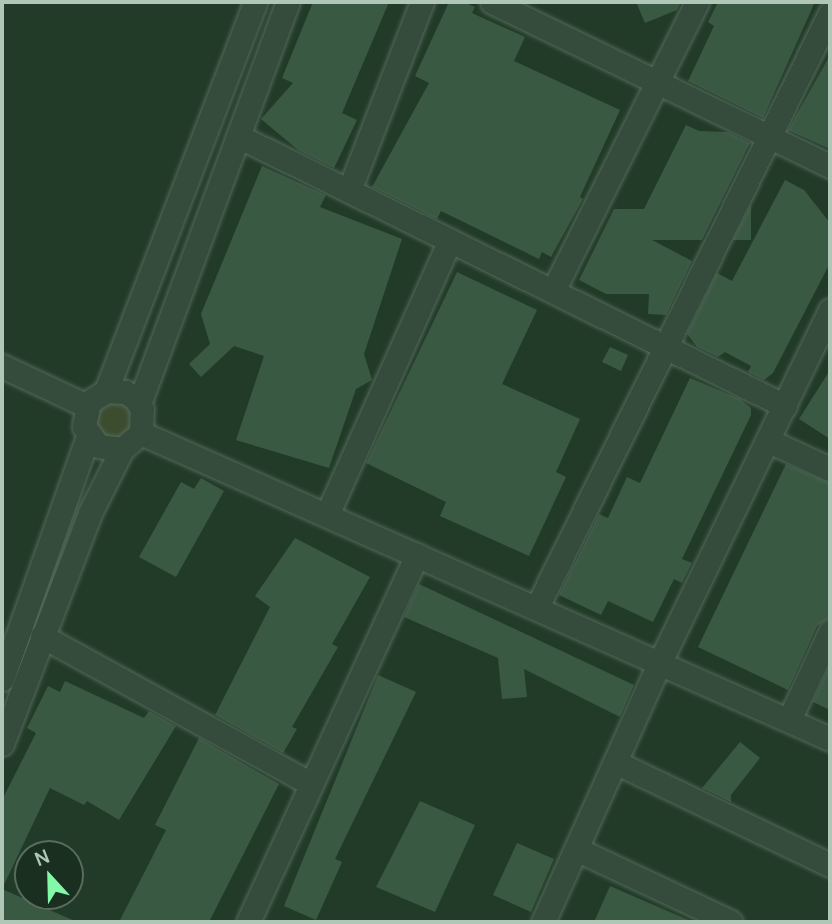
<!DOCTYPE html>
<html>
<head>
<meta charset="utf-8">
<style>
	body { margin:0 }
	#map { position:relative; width:832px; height:924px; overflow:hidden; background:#223b28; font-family:Manrope,sans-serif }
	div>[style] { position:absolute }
	.green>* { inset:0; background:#3c4c2f }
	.building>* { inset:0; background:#3a5943 }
	.roads { filter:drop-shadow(0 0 2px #53695a) drop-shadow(0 0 2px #53695a) }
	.street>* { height:23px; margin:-11.5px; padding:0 11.5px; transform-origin:11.5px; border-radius:11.5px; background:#354b3b }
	span { translate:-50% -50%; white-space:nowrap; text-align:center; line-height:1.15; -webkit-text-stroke:7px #1b2f21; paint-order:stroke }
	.frame { position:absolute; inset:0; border:4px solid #b0c7b7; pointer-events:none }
	.north { position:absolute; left:14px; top:840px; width:70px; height:70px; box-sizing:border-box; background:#1b2f21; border:2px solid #576c5d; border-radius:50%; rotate:338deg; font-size:19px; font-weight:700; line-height:28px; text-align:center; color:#b0c7b7 }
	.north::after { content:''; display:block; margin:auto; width:24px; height:32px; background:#83f9a8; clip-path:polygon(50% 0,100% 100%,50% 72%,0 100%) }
</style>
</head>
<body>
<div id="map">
	<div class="green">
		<div style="clip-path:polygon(108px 396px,137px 411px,129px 439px,101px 440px,90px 415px)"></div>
	</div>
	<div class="building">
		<div style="clip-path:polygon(313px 2px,389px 2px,342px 113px,357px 120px,334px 168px,298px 150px,261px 119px,293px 83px,282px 78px)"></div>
		<div style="clip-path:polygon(449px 2px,464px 2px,475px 7px,472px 13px,525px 37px,514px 61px,620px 110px,580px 197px,583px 199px,551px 257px,542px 252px,539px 259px,441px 211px,437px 219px,372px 187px,429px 83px,415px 76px)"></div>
		<div style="clip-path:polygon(636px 2px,681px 2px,677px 10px,645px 23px)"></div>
		<div style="clip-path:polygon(718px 2px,815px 2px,763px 118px,688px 81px,714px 26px,708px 22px)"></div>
		<div style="clip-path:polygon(830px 55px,830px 149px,788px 130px)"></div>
		<div style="clip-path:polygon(686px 125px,699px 131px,728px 132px,750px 143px,702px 240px,652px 240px,692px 261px,666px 315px,648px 314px,649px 294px,606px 294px,579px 280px,614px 209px,644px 209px)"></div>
		<div style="clip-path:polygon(262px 166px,326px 195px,320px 207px,402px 239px,364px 354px,372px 380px,356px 389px,329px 468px,236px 440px,264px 356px,234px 346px,201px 377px,189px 364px,210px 344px,201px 314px)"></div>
		<div style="clip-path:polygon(785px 180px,804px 190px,830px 223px,830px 263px,773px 373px,764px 380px,748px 372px,751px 366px,725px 352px,718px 357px,697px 347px,687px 334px,717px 273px,732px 281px)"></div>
		<div style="clip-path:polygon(751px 205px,751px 240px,733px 240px)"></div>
		<div style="clip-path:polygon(457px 272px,537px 310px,502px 384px,580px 419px,556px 472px,566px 477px,529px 556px,440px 516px,446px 502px,366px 463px)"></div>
		<div style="clip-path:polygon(610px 347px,628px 355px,621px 371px,602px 362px)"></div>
		<div style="clip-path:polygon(830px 370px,830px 439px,799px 419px)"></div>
		<div style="clip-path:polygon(690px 378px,740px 399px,751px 408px,751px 415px,682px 559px,692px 563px,682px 583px,674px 579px,653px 622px,608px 601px,601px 615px,559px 595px,599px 514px,608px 518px,627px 477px,640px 483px)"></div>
		<div style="clip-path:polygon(786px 464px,830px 483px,830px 618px,817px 626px,788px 690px,698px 647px)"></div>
		<div style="clip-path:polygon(201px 478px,224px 491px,176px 577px,139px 557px,181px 482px,194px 489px)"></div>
		<div style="clip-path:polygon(295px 538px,370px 577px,332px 644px,338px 647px,292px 727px,297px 729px,283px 753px,215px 715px,270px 607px,255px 596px)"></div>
		<div style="clip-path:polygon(419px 584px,634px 685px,620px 717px,524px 669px,527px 697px,502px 699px,498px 658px,404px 617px)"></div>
		<div style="clip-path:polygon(830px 665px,830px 710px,813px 702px)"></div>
		<div style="clip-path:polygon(378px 675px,416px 692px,335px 859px,342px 862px,316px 920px,284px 906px)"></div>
		<div style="clip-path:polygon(65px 681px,144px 718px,149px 711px,176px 726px,119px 820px,87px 801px,84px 805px,50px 788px,2px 889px,2px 800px,36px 733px,27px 728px,48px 686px,60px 692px)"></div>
		<div style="clip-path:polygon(199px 738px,279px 784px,209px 922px,119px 922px,166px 830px,155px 825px)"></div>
		<div style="clip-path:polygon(740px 742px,760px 758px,731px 795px,731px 802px,702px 788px)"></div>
		<div style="clip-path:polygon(420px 801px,475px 825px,435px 912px,376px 887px)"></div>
		<div style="clip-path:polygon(517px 843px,554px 859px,531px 912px,493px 895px)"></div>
		<div style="clip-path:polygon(610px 886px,693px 922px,594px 922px)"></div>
		<div style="clip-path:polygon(2px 889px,77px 922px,2px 922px)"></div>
	</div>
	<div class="roads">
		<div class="street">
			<div style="left:492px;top:2px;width:376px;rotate:25.9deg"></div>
			<div style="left:238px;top:136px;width:610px;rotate:26.27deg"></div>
			<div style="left:349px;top:191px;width:203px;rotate:-68.9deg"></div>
			<div style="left:553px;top:291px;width:323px;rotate:-63.5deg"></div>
			<div style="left:2px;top:366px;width:94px;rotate:25.2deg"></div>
			<div style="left:106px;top:391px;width:417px;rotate:-69deg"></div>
			<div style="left:139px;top:404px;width:429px;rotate:-69.7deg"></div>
			<div style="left:141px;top:433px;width:754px;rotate:23.95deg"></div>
			<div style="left:769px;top:441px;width:67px;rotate:24.7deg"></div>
			<div style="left:327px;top:515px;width:301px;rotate:-65.9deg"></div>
			<div style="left:537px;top:607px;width:662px;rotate:-63.74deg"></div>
			<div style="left:42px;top:636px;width:305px;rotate:28.8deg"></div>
			<div style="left:2px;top:679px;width:258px;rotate:-70.5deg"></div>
			<div style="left:789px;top:720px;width:97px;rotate:-65deg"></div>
			<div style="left:2px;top:744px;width:247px;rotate:-69.1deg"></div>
			<div style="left:90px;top:513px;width:72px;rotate:-63.4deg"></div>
			<div style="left:122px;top:449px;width:25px;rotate:-40deg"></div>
			<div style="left:141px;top:433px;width:24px;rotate:-88deg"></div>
			<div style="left:142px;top:409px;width:13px;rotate:-122deg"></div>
			<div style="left:135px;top:398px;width:12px;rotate:-149deg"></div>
			<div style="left:125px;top:392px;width:19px;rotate:-177deg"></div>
			<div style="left:106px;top:391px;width:20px;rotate:147deg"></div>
			<div style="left:89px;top:402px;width:25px;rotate:102deg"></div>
			<div style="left:84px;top:426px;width:24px;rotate:55deg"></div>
			<div style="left:98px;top:446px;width:24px;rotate:7deg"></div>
			<div style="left:615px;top:762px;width:238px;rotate:25.6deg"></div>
			<div style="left:576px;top:849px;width:171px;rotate:25.2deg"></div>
			<div style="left:248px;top:922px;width:404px;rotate:-65.3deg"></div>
			<div style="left:543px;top:922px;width:285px;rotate:-65.8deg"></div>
			<div style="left:660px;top:662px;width:391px;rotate:-64.2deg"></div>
		</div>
	</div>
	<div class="frame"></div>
	<div class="north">N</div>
</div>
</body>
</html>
